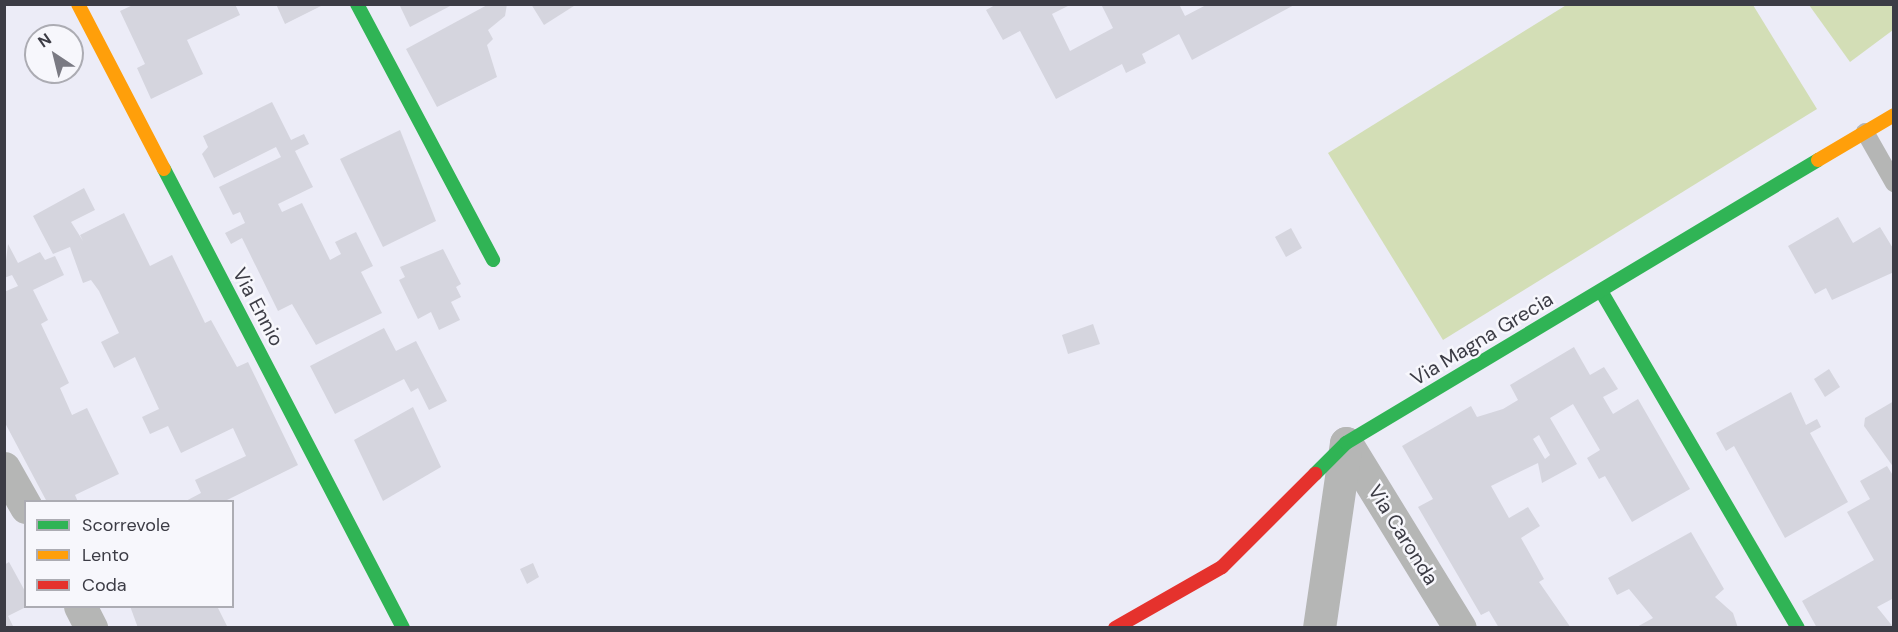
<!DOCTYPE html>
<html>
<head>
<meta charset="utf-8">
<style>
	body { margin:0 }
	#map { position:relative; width:1898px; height:632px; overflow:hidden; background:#ececf7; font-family:"DM Sans",sans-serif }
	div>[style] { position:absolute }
	.green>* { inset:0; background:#d3deb6 }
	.building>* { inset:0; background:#d5d5de }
	.lane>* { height:18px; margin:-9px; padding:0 9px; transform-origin:9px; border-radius:9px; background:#b5b6b5 }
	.street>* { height:33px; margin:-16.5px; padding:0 16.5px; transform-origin:16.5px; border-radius:16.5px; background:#b5b6b5 }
	.fast>* { height:14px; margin:-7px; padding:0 7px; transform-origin:7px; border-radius:7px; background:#30b455 }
	.slow>* { height:14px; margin:-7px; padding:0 7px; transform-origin:7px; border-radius:7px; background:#ff9f0a }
	.jam>* { height:14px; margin:-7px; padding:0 7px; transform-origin:7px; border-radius:7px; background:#e5322d }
	span { translate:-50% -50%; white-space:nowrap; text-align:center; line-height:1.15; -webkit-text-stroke:5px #f7f7fc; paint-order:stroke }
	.street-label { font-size:20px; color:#3c3c45 }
	.frame { position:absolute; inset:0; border:6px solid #3c3c45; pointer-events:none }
	.legend { position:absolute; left:24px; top:500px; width:210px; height:108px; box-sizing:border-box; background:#f7f7fc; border:2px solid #acacb3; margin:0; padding:8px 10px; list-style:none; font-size:18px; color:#3c3c45 }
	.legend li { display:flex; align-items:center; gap:12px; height:30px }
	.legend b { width:30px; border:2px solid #acacb3 }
	.north { position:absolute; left:24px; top:24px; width:60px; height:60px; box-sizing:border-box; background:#f7f7fc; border:2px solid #acacb3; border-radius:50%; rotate:325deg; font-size:16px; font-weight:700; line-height:24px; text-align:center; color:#3c3c45 }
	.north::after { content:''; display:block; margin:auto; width:21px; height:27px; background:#7a7a83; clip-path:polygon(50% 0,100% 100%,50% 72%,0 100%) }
</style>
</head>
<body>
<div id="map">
	<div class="green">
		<div style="clip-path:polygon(1568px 4px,1753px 5px,1817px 109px,1443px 340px,1328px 153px)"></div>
		<div style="clip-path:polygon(1809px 5px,1893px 5px,1893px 30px,1850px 62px)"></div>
	</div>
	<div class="building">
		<div style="clip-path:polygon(135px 4px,235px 4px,240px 15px,187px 40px,203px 74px,151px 99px,137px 68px,145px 64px,120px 11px)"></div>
		<div style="clip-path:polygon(276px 4px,320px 4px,321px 6px,285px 24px)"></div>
		<div style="clip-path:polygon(399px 4px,454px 4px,410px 27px)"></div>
		<div style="clip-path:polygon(489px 4px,507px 4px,505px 16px,488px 30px,493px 39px,487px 45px,497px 77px,437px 107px,406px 49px)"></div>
		<div style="clip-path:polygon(531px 4px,577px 4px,544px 25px)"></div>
		<div style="clip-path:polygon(997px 4px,1072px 4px,1052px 14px,1070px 51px,1113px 28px,1101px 4px,1179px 4px,1185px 16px,1208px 4px,1296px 4px,1192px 60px,1179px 34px,1142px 54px,1146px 63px,1126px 73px,1122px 64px,1056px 99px,1020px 31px,1003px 40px,986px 10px)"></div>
		<div style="clip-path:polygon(272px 102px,291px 140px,304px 134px,309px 144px,295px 151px,313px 187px,278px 204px,282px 212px,302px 203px,330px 260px,341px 254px,335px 242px,356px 232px,373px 266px,361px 272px,382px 313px,316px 345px,292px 304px,278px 311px,242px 238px,231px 244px,225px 233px,245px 223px,240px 212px,233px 215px,219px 187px,281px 157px,276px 147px,214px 178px,202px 154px,208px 147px,203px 136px)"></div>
		<div style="clip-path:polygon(400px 130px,436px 221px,383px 247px,340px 159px)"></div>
		<div style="clip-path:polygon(84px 188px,95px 210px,71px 222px,83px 241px,80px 235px,124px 213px,150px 266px,172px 255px,205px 323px,211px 320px,237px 367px,248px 362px,298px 465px,223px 502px,184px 502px,201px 493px,195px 480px,246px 456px,233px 428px,181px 453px,168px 426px,150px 434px,142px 417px,159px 409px,135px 357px,114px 368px,101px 342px,119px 333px,99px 291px,91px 280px,83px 283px,70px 247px,53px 254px,33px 216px)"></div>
		<div style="clip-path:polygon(1838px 217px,1853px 243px,1880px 227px,1894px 250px,1894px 272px,1832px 300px,1826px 288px,1815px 294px,1788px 246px)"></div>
		<div style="clip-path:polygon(1291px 228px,1302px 248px,1286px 257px,1275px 237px)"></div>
		<div style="clip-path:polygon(8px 244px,18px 263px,40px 252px,45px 260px,55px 256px,64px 275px,33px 290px,48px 320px,41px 324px,69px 383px,60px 388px,72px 415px,87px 408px,119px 474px,75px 495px,78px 502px,47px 502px,4px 421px,4px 292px,18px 286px,12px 275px,4px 278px)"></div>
		<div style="clip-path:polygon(443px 249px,461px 284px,456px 287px,461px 297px,451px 302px,460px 320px,439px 330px,431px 312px,418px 319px,399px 280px,405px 277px,400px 267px)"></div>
		<div style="clip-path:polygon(1093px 324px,1100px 344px,1068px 354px,1062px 335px)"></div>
		<div style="clip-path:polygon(384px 328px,396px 351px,416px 341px,447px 401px,429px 410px,418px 388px,411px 392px,404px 379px,335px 414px,310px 366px)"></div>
		<div style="clip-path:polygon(evenodd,1574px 347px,1590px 375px,1604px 367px,1618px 389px,1603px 397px,1613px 414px,1638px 399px,1690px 489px,1632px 522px,1605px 476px,1599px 479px,1587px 458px,1600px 450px,1573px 404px,1550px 418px,1577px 464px,1542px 483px,1538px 463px,1491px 486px,1509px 518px,1528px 507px,1540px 526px,1521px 538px,1544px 579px,1539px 582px,1571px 628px,1499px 628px,1489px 611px,1481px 615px,1418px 507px,1433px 499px,1402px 446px,1471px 406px,1477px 417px,1503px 409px,1518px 400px,1510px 385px,1574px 347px,1539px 435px,1550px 455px,1545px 459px,1533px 439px,1539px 435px)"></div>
		<div style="clip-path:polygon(1829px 369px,1840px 387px,1825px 397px,1814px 379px)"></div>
		<div style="clip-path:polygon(1791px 392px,1806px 425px,1817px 419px,1821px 427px,1810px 433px,1848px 502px,1785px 538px,1734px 446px,1726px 451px,1716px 433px)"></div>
		<div style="clip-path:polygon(1894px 401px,1894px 468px,1864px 426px,1865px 418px)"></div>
		<div style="clip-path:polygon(413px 407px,441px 467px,383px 501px,354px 440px)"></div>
		<div style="clip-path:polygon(1887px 466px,1894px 477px,1894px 598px,1877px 607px,1894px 628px,1817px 628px,1802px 601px,1874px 560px,1847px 512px,1870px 499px,1860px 481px)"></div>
		<div style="clip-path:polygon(1691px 532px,1724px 589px,1715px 597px,1733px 613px,1738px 628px,1635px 628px,1653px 618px,1629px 589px,1617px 595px,1608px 578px)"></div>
		<div style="clip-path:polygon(9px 562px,26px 593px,26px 607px,8px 616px,14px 628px,4px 628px,4px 565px)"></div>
		<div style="clip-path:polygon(533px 563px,539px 577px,527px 584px,520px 569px)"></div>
		<div style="clip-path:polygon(130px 606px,217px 606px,228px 628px,138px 628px)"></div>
	</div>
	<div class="lane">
		<div style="left:1865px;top:132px;width:59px;rotate:60.4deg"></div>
	</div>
	<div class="street">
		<div style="left:1346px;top:443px;width:217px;rotate:58.4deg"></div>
		<div style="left:4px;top:468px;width:45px;rotate:60.6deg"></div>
		<div style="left:80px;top:606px;width:25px;rotate:63deg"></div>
		<div style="left:1319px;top:628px;width:187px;rotate:-81.7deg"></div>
	</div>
	<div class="fast">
		<div style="left:357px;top:4px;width:290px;rotate:62deg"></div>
		<div style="left:164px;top:169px;width:517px;rotate:62.49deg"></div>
		<div style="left:1601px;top:291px;width:390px;rotate:59.7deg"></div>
		<div style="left:1315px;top:474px;width:44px;rotate:-45deg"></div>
		<div style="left:1346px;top:443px;width:550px;rotate:-30.95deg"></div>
	</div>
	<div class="slow">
		<div style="left:78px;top:4px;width:186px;rotate:62.5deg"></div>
		<div style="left:1818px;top:160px;width:88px;rotate:-30.6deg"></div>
	</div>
	<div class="jam">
		<div style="left:1115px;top:628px;width:123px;rotate:-29.7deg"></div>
		<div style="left:1222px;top:567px;width:132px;rotate:-45deg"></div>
	</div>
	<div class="street-label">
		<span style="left:258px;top:307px;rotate:62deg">Via Ennio</span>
		<span style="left:1482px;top:339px;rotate:-31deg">Via Magna Grecia</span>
		<span style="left:1403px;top:535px;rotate:58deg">Via Caronda</span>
	</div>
	<div class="frame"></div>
	<ul class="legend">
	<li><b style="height:8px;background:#30b455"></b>Scorrevole</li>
	<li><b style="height:8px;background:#ff9f0a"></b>Lento</li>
	<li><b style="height:8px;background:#e5322d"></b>Coda</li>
	</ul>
	<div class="north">N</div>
</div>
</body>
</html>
